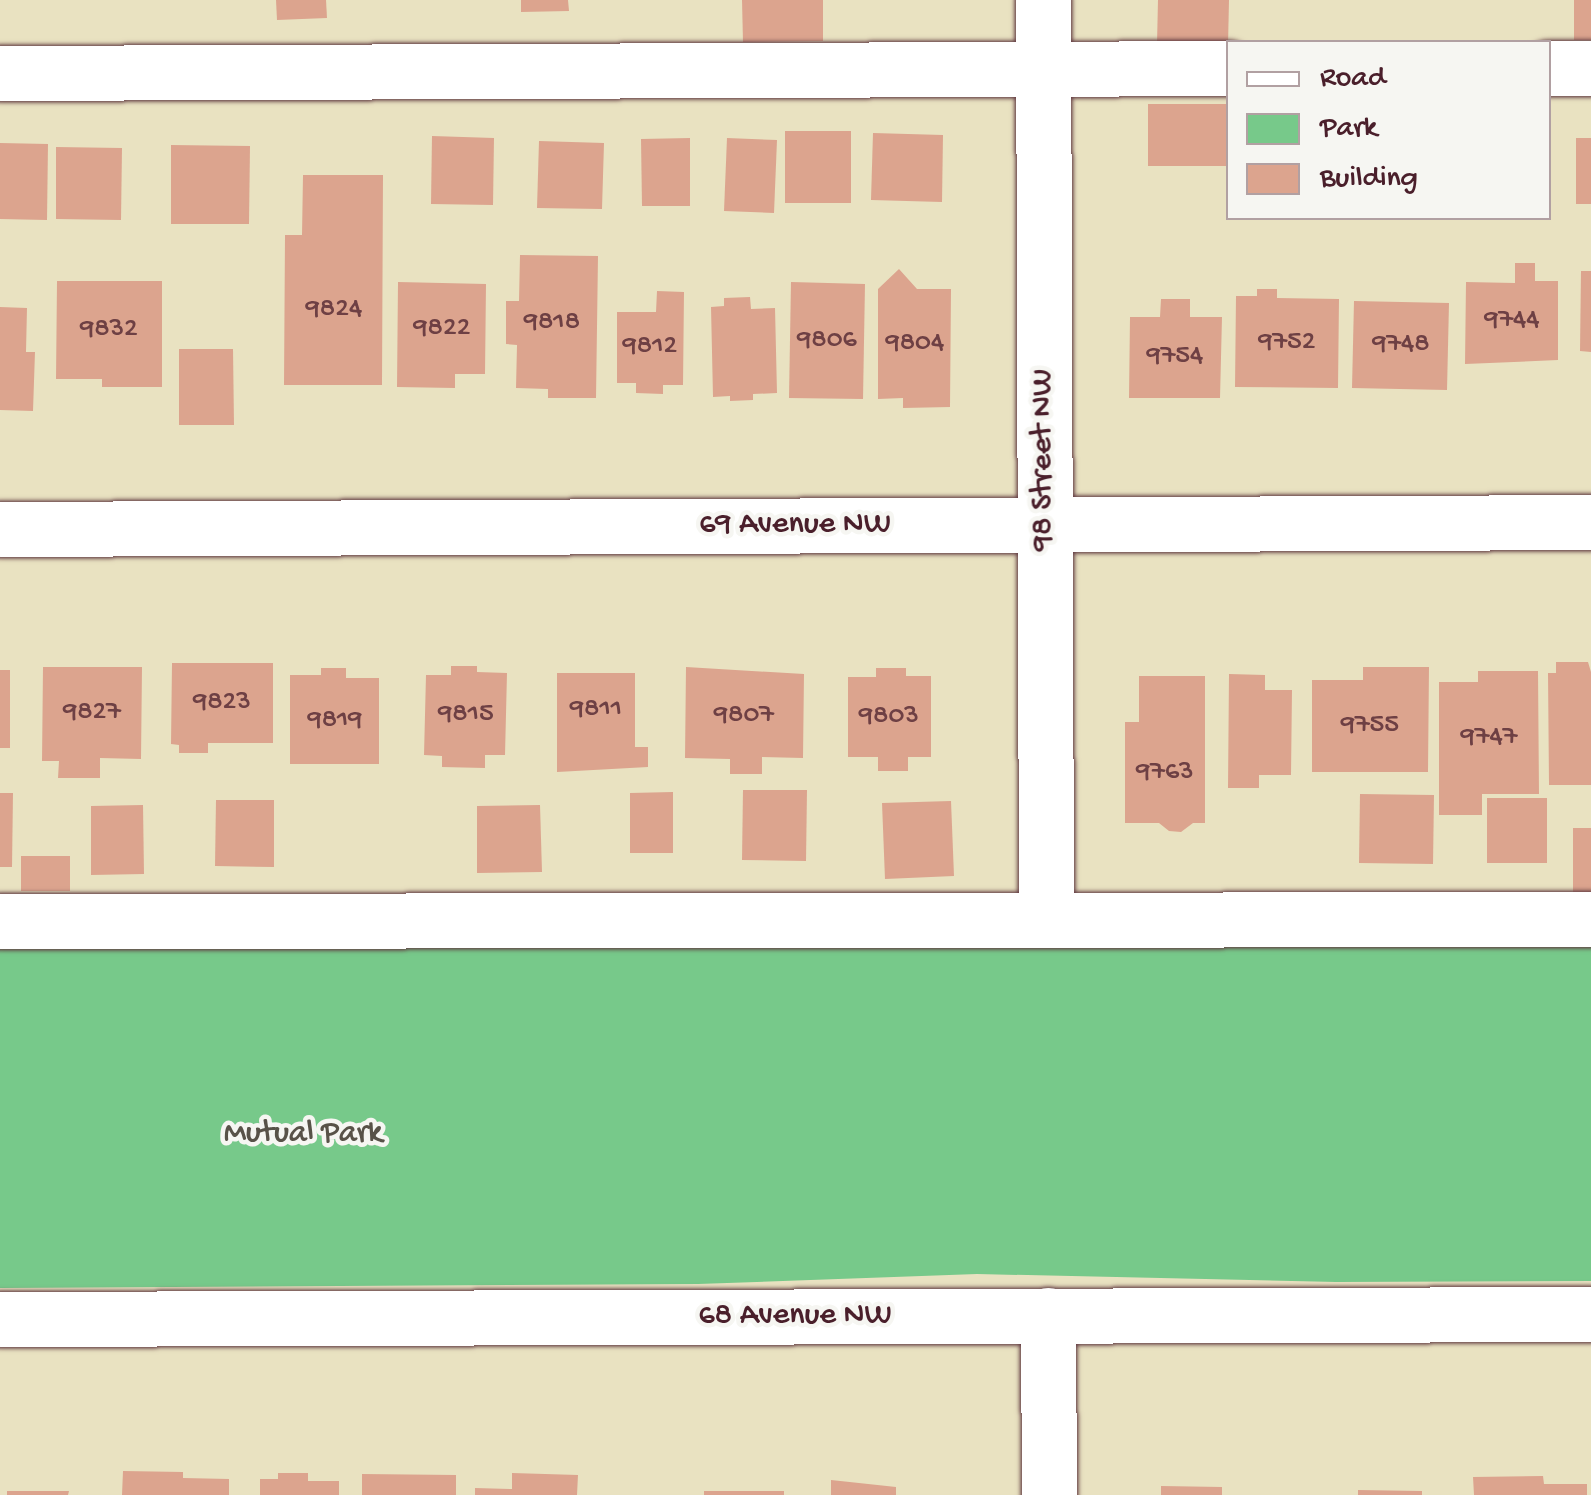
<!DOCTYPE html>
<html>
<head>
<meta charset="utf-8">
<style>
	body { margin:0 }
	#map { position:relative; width:1591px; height:1495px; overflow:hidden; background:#e9e2c1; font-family:"Gochi Hand",sans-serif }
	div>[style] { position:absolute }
	.green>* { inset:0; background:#77c98a }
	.building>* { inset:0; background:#dca48e }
	.roads { filter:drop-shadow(0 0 2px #623c42) drop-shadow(0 0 2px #623c42) }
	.minor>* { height:55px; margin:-27.5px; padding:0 27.5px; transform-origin:27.5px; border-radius:27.5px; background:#fff }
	span { translate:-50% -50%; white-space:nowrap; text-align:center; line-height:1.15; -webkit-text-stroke:9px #f6f6f2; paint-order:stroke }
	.number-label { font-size:28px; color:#6e4044 }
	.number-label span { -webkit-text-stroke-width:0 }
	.street-label { font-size:32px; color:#4a1f2b }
	.park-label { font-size:32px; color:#585248 }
	.legend { position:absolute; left:1226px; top:40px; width:325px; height:180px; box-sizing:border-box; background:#f6f6f2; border:2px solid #b1a0a2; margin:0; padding:12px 18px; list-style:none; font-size:30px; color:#4a1f2b }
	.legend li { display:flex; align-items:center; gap:20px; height:50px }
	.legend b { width:50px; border:2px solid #b1a0a2 }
</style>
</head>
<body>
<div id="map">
	<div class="green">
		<div style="clip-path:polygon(0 942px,1591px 943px,1591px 1281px,1336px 1282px,977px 1274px,698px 1284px,0 1288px)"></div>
	</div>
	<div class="building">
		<div style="clip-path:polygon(276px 0,326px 0,327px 18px,277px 20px)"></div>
		<div style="clip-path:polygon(521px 0,568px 0,569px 11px,521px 12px)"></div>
		<div style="clip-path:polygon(742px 0,823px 0,823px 41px,743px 42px)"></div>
		<div style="clip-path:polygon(1158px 0,1229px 0,1228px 45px,1157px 44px)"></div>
		<div style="clip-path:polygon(1574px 0,1591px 0,1591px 40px,1574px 40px)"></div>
		<div style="clip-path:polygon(1148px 104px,1227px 104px,1227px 166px,1148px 166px)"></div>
		<div style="clip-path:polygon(785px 131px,851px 131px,851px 203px,785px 203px)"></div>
		<div style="clip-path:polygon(873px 133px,943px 135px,942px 202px,871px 200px)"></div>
		<div style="clip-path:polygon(432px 136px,494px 138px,493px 205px,431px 204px)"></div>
		<div style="clip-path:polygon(690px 138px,690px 206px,642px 206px,641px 139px)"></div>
		<div style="clip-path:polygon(727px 138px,777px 140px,774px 213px,724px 211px)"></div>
		<div style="clip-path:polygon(1576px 138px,1591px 138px,1591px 204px,1576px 204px)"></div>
		<div style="clip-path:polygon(539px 141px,604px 143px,602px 209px,537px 208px)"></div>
		<div style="clip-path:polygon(0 143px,48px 144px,47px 220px,0 219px)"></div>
		<div style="clip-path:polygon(171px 145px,250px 146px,249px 224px,171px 224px)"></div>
		<div style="clip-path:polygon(56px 147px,122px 148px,121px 220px,56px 219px)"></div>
		<div style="clip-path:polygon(303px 175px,383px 175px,382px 385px,284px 385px,285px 235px,302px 235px)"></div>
		<div style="clip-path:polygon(520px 255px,598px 256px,596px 398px,548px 398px,548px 389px,516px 388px,517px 345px,506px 344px,506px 301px,519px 301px)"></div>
		<div style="clip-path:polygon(1515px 263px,1535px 263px,1535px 281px,1558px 281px,1558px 360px,1465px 364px,1466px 282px,1515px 283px)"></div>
		<div style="clip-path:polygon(899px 269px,917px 289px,951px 289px,950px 407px,903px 408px,903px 398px,878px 399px,878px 289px)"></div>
		<div style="clip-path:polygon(1581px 271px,1591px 271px,1591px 352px,1580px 351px)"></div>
		<div style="clip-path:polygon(57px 281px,162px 281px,162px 387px,102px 387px,102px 379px,56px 379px)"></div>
		<div style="clip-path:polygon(398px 282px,486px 284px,485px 374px,455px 374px,455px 388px,397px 387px)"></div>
		<div style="clip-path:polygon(791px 282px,865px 284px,863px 399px,789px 398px)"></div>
		<div style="clip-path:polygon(1257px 289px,1277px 289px,1277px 298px,1339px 299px,1338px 388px,1235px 387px,1236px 296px,1257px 296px)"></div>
		<div style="clip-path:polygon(657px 291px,684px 292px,683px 385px,663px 385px,663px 394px,636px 393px,636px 383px,617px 383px,617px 312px,656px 312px)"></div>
		<div style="clip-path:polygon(750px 297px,751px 309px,775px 308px,777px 393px,753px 394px,753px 400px,730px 401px,730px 396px,713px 397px,711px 307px,724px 306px,724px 298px)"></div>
		<div style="clip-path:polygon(1161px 299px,1190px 299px,1190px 317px,1222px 317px,1220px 398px,1129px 398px,1130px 317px,1160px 317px)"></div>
		<div style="clip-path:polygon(1354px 301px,1449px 303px,1447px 390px,1352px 388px)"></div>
		<div style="clip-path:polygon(0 307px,27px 308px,26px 352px,35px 352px,33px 411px,0 410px)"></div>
		<div style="clip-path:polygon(179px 349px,233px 349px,234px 425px,179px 425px)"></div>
		<div style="clip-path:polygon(1556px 662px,1588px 662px,1591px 672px,1591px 785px,1549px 785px,1548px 673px,1556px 673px)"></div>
		<div style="clip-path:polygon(172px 663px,273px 663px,273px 743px,208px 743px,208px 753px,179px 753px,179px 745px,171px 744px)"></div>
		<div style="clip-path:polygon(451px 666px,477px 666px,477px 672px,507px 673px,505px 755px,485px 755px,485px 768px,442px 767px,442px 756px,424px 755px,426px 675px,451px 675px)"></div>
		<div style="clip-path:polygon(43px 667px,142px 667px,141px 759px,100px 758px,100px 778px,58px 778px,59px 761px,42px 761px)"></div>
		<div style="clip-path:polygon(686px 667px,804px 674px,803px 758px,762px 757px,762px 774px,730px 774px,730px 759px,685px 758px)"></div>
		<div style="clip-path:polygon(1363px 667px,1429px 667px,1428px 772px,1312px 772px,1312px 680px,1363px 680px)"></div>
		<div style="clip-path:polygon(321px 668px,346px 668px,346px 678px,379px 678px,379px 764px,290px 764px,290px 675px,321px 675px)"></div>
		<div style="clip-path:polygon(876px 668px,906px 668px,906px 676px,931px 676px,931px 757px,908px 757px,908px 771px,878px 771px,878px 757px,848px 757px,848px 677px,876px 677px)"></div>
		<div style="clip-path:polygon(0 670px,10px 670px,10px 748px,0 748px)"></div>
		<div style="clip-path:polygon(1478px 671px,1538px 671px,1539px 794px,1482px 794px,1482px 815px,1439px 815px,1439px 682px,1478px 682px)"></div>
		<div style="clip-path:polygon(557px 673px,635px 673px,635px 747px,648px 747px,648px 767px,557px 772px)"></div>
		<div style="clip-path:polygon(1229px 674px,1265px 675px,1265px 690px,1292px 690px,1291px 775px,1259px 775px,1259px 788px,1228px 788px)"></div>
		<div style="clip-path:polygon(1139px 676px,1205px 676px,1205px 823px,1193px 823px,1181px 832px,1169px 831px,1159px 823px,1125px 823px,1125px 722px,1139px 722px)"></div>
		<div style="clip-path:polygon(743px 790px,807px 790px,806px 861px,742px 860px)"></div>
		<div style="clip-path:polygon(673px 792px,673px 853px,630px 853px,630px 793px)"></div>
		<div style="clip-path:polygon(0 793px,13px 793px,12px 867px,0 867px)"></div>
		<div style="clip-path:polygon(1360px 794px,1434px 795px,1433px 864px,1359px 863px)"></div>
		<div style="clip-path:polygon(1487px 798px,1547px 798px,1547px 863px,1487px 863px)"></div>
		<div style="clip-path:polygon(216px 800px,274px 800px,274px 867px,215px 866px)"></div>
		<div style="clip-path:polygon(951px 801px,954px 876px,885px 879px,882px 803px)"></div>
		<div style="clip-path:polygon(143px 805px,144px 874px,91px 875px,91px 806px)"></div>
		<div style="clip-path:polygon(540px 805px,542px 872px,477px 873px,477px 806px)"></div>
		<div style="clip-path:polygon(1573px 828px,1591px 828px,1591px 896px,1573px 896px)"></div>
		<div style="clip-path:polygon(21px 856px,70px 856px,70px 891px,21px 891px)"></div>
		<div style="clip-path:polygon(123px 1471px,183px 1472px,183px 1478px,229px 1479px,229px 1495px,122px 1495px)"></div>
		<div style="clip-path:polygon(278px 1473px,308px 1473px,308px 1481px,339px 1481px,339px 1495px,260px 1495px,260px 1479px,278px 1479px)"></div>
		<div style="clip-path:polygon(512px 1473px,578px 1475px,577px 1495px,475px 1495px,475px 1488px,512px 1489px)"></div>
		<div style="clip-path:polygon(362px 1474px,456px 1475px,456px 1495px,362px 1495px)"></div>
		<div style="clip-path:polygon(1543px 1476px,1544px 1484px,1587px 1484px,1587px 1495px,1474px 1495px,1473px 1477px)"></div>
		<div style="clip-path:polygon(831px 1480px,896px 1487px,896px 1495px,831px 1495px)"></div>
		<div style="clip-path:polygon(1161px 1486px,1222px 1487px,1222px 1495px,1161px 1495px)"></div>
		<div style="clip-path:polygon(1358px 1490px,1422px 1491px,1422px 1495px,1358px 1495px)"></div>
		<div style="clip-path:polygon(7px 1491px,69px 1491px,68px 1495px,7px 1495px)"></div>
		<div style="clip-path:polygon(704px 1491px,784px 1491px,784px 1495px,704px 1495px)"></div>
	</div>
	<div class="roads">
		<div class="minor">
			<div style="left:1043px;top:0;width:919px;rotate:89.81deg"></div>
			<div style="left:1548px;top:68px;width:43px"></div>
			<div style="left:0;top:73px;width:1228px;rotate:-0.23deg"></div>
			<div style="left:0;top:529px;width:1591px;rotate:-0.25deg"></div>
			<div style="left:0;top:921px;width:1591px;rotate:-0.07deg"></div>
			<div style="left:1048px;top:1315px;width:180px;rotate:89.7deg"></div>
			<div style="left:0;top:1319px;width:1591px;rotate:-0.18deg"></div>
		</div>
	</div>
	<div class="number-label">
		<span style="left:334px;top:310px">9824</span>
		<span style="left:1512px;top:321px">9744</span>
		<span style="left:552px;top:323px">9818</span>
		<span style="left:442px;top:329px">9822</span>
		<span style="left:109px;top:330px">9832</span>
		<span style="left:827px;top:341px">9806</span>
		<span style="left:1287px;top:343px">9752</span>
		<span style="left:915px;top:344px">9804</span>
		<span style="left:1401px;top:345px">9748</span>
		<span style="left:650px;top:347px">9812</span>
		<span style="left:1175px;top:357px">9754</span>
		<span style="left:222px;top:703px">9823</span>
		<span style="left:596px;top:710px">9811</span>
		<span style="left:92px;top:713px">9827</span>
		<span style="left:466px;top:715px">9815</span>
		<span style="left:744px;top:716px">9807</span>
		<span style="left:889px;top:717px">9803</span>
		<span style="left:335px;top:721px">9819</span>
		<span style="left:1370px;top:726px">9755</span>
		<span style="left:1489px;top:738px">9747</span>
		<span style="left:1165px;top:773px">9763</span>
	</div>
	<div class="street-label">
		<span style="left:1044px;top:460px;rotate:-90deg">98 Street NW</span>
		<span style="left:795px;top:525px">69 Avenue NW</span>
		<span style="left:795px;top:1316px">68 Avenue NW</span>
	</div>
	<div class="park-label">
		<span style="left:303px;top:1134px">Mutual Park</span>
	</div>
	<ul class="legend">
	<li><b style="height:12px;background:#fff"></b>Road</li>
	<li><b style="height:28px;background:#77c98a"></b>Park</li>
	<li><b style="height:28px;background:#dca48e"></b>Building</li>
	</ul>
</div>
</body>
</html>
